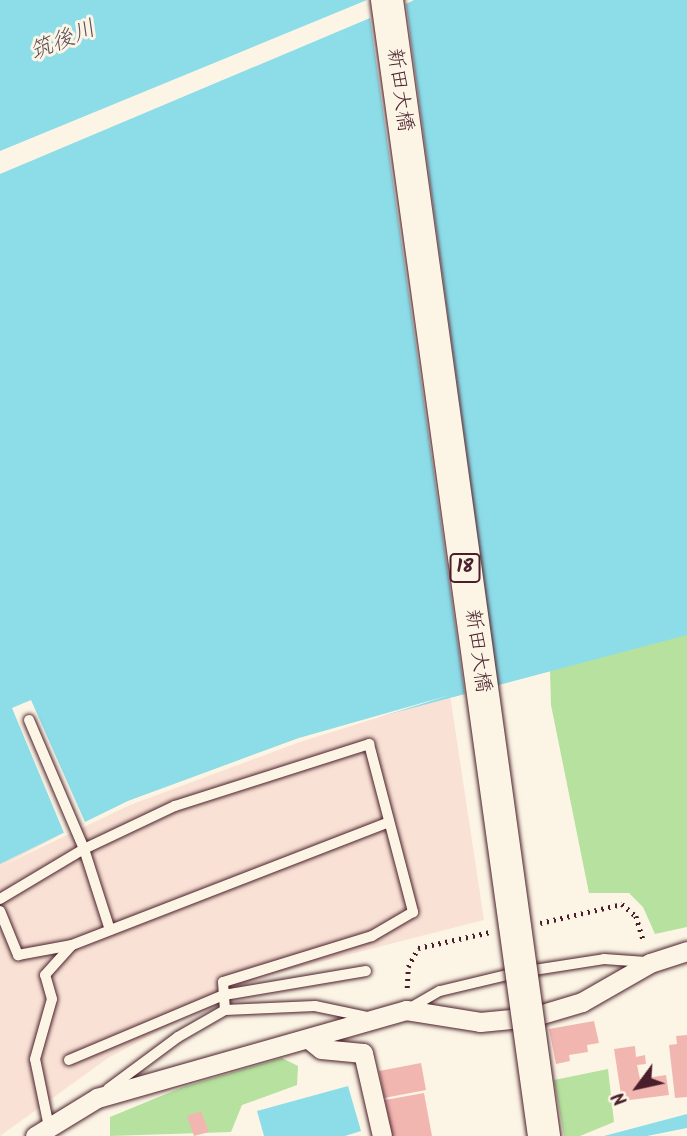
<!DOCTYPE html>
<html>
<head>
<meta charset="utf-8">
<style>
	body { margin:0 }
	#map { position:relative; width:687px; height:1136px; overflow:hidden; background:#fcf5e5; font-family:Kalam,"Klee One",sans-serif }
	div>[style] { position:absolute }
	.built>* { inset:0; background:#f9e2d5 }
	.green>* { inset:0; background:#b6e19f }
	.water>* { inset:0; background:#8ddde9 }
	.pier>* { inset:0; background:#fcf5e5 }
	.building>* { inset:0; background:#f2b6b0 }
	.path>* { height:4.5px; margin-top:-2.25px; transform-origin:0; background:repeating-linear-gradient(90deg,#4a1f2b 0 2px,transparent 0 7px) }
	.roads { filter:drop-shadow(0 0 2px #4a1f2b) drop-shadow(0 0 2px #4a1f2b) }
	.lane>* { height:10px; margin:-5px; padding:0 5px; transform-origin:5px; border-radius:5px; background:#fcf5e5 }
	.street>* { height:19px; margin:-9.5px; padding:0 9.5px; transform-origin:9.5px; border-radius:9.5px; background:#fcf5e5 }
	.bridges { filter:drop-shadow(0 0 2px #4a1f2b) drop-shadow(0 0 2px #4a1f2b) }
	.primary-bridge>* { height:32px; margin:-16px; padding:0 16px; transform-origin:16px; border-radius:16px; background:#fcf5e5 }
	span { translate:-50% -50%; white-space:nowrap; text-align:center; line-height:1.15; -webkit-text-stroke:6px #fcf5e5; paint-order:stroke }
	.shield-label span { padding:2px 5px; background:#fcf5e5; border:2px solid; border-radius:5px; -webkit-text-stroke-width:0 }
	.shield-label { font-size:19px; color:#4a1f2b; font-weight:700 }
	.street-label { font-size:21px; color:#4a1f2b }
	.water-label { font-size:23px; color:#5b4e5a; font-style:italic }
	.north { position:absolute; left:603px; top:1052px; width:70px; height:70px; -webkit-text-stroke:5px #fcf5e5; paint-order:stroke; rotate:237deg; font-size:19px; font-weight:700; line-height:28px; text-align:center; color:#4a1f2b }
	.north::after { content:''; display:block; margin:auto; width:24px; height:32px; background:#4a1f2b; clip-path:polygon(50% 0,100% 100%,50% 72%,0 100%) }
</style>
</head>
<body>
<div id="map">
	<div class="built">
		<div style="clip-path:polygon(450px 695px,484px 920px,257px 978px,108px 1058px,0 1136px,0 818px)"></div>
	</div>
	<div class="green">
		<div style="clip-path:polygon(687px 599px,687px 927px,655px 934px,643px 907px,629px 893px,589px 893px,551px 705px,550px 671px,299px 738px,128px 801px,85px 823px,159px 760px)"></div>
		<div style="clip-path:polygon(282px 1058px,298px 1066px,297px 1085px,242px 1105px,231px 1132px,110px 1136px,110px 1117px,183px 1087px)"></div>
		<div style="clip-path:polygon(608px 1069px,614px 1122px,580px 1136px,564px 1136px,554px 1080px)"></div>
	</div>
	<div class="water">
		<div style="clip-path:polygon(0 0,687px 0,687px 635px,299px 738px,128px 801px,0 864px)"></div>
		<div style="clip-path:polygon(348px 1086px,361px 1131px,345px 1136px,264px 1136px,257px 1111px)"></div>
		<div style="clip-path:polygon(687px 1114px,687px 1128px,647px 1136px,604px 1136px)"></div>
	</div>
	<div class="pier">
		<div style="clip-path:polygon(367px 0,414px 0,406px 4px,498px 687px,465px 695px,370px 18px,0 174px,0 151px)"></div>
		<div style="clip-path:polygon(450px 695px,300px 742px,130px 805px,0 867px,64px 833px,12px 708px,31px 700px,85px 822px,128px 801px,299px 738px)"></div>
	</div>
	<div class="building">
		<div style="clip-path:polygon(594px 1021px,599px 1043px,587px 1045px,588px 1052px,569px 1055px,570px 1061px,556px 1064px,549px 1029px)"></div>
		<div style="clip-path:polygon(687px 1035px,687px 1097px,675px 1098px,669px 1045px,677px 1044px,676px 1036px)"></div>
		<div style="clip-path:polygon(635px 1046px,636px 1057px,645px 1055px,646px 1064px,637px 1065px,640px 1079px,666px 1075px,669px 1095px,622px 1101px,614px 1049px)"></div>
		<div style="clip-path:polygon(421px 1063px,426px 1090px,384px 1098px,379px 1071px)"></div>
		<div style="clip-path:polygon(424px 1093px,432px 1136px,392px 1136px,385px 1100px)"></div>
		<div style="clip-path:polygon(201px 1111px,209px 1132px,194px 1136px,187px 1116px)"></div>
	</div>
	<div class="path">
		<div style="left:540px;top:923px;width:84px;rotate:-13deg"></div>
		<div style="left:622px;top:904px;width:18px;rotate:41deg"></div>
		<div style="left:636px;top:916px;width:27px;rotate:73deg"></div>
		<div style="left:407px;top:988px;width:21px;rotate:-87deg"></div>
		<div style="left:408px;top:967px;width:21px;rotate:-62deg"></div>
		<div style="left:418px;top:948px;width:74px;rotate:-12.5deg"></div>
	</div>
	<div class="roads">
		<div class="lane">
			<div style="left:29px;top:720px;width:140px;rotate:66.9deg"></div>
			<div style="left:84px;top:849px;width:85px;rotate:72.2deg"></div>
			<div style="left:0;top:899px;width:98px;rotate:-30.8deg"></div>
			<div style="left:84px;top:849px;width:101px;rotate:-25.3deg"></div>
			<div style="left:175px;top:806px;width:204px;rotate:-17.7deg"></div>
			<div style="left:369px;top:744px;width:174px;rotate:75.3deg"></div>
			<div style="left:413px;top:912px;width:48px;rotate:149.7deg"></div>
			<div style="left:372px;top:936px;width:156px;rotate:162.8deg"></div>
			<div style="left:223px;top:982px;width:28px;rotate:86deg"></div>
			<div style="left:225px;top:1010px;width:54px;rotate:150.1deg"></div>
			<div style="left:178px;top:1037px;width:87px;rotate:143.4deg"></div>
			<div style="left:0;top:911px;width:48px;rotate:67.8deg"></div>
			<div style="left:18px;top:955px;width:55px;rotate:-10.5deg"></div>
			<div style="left:72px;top:945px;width:340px;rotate:-21.2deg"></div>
			<div style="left:410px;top:1008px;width:34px;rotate:-30deg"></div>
			<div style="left:440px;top:991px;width:77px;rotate:-13.5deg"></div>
			<div style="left:515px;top:973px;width:90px;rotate:-8.9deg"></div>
			<div style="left:604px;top:959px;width:42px;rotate:4.1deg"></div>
			<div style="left:225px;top:1010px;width:90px;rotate:-2.5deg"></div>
			<div style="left:315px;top:1006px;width:53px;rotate:11.9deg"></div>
			<div style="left:69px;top:1060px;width:168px;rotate:-22.8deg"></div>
			<div style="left:224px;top:995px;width:144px;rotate:-9.6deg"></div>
			<div style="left:49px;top:1127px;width:69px;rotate:-101.6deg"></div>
			<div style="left:35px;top:1059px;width:62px;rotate:-74.2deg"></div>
			<div style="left:52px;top:999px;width:25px;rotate:-106deg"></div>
			<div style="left:45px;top:975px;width:40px;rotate:-48deg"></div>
		</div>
		<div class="street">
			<div style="left:310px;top:1040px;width:14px;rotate:39deg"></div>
			<div style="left:321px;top:1049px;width:42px;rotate:5.4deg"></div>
			<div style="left:363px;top:1053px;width:85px;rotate:77.1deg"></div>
			<div style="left:35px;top:1136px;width:73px;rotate:-31.5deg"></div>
			<div style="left:97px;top:1098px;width:321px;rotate:-15.9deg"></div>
			<div style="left:406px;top:1010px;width:75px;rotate:9.2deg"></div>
			<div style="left:480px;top:1022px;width:52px;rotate:-5.5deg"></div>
			<div style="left:532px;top:1017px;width:52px;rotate:-16.7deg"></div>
			<div style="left:582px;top:1002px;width:78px;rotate:-29.8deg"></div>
			<div style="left:650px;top:963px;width:39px;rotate:-18deg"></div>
		</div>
	</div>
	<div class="bridges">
		<div class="primary-bridge">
			<div style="left:387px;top:0;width:1147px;rotate:82.13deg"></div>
		</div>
	</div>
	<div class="shield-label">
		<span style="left:465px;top:568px">18</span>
	</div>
	<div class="street-label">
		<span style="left:399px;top:90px;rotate:82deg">新田大橋</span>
		<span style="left:477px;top:651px;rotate:82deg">新田大橋</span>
	</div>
	<div class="water-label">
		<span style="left:63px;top:41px;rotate:-22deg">筑後川</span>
	</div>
	<div class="north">N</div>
</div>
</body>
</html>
